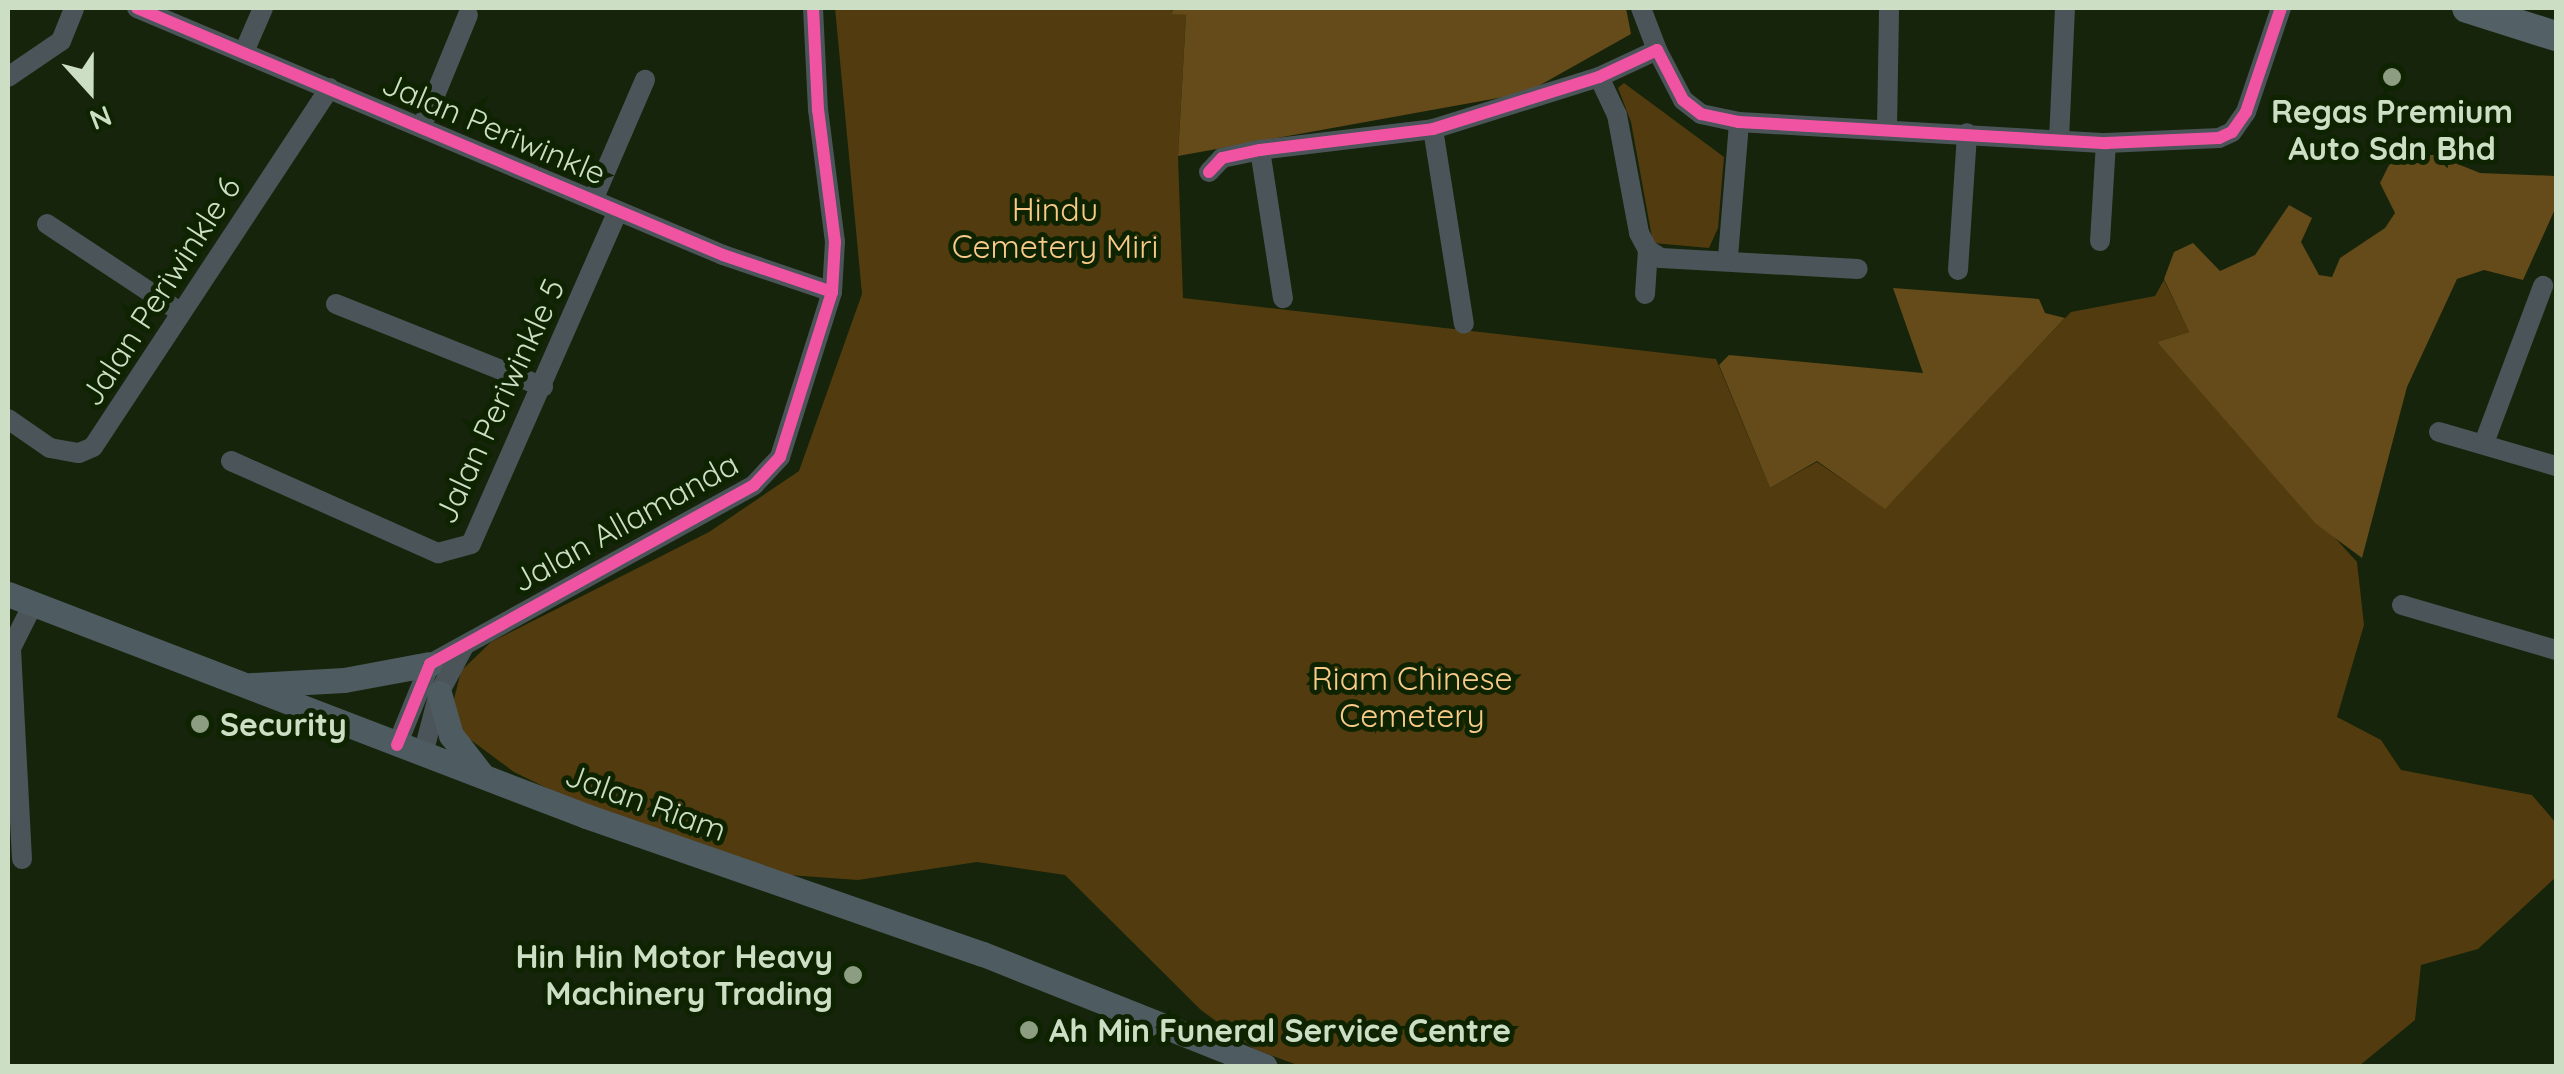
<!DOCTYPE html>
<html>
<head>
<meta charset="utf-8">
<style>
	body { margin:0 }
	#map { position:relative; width:2564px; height:1074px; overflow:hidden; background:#15240a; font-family:Quicksand,sans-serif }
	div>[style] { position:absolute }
	.green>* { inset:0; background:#523b0f }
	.forest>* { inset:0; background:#654a1a }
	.minor>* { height:20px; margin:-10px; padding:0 10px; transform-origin:10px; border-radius:10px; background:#4b5459 }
	.major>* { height:25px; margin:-12.5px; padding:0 12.5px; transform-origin:12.5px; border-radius:12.5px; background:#4e5b60 }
	.highway>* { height:30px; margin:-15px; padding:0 15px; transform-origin:15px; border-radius:15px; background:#536167 }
	.cycleway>* { height:12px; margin:-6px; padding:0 6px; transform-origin:6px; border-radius:6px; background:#f153a3 }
	.dots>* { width:28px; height:28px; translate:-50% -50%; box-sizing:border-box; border:5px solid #0e2401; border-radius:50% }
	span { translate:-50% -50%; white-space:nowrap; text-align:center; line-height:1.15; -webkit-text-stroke:10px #0e2401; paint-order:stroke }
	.poi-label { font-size:32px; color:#ccdec3; font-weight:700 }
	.left { translate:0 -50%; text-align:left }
	.right { translate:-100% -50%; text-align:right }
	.street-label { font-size:32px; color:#ccdec3 }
	.park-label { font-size:32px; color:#f9ca88 }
	.frame { position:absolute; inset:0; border:10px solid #ccdec3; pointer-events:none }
	.north { position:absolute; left:40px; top:40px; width:100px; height:100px; -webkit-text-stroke:8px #0e2401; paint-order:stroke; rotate:159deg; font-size:28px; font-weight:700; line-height:40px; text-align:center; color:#ccdec3 }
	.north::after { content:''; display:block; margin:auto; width:35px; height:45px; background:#ccdec3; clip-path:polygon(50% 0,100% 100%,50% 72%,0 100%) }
</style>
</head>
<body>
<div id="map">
	<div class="green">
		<div style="clip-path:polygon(835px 8px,1174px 8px,1171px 13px,1186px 15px,1178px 156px,1183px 298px,1716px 359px,1770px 488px,1817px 462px,1885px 508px,2071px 312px,2155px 296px,2164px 280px,2189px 332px,2157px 342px,2357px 562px,2364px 625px,2337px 717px,2381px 740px,2401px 770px,2532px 795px,2556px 823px,2556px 877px,2478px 949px,2421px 965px,2415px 1020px,2359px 1066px,1300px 1066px,1254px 1049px,1201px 1010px,1065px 875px,977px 862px,858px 880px,775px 874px,606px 817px,514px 772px,460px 732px,454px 699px,461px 671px,491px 642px,709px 532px,799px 471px,862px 294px)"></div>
		<div style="clip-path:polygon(1624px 83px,1724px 157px,1718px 228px,1709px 248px,1653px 243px,1631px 122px,1618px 88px)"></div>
	</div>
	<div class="forest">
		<div style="clip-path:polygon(1174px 8px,1626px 8px,1631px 34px,1526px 93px,1178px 156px,1186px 15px,1171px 14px)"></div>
		<div style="clip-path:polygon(2408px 144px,2480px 173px,2556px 176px,2556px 207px,2523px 280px,2484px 270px,2457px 279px,2407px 387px,2362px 558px,2316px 524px,2157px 342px,2189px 332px,2164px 279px,2174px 252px,2193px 243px,2220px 271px,2255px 255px,2289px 205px,2312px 218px,2301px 242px,2319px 275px,2332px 277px,2340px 258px,2385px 228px,2395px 213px,2380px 183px,2389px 165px,2406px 156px)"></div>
		<div style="clip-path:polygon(1893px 288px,2039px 299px,2045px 313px,2065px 318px,1885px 509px,1817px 461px,1770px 488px,1719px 365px,1729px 355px,1923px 373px)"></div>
	</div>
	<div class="minor">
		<div style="left:137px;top:8px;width:636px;rotate:22.86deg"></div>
		<div style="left:723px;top:255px;width:115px;rotate:18.7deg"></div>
		<div style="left:1641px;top:8px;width:45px;rotate:69.1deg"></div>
		<div style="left:244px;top:52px;width:48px;rotate:-66.6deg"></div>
		<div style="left:8px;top:77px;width:64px;rotate:-34.2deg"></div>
		<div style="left:61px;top:41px;width:35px;rotate:-68deg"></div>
		<div style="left:1599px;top:77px;width:42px;rotate:64.7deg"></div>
		<div style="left:1617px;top:115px;width:120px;rotate:79.4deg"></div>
		<div style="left:1639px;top:233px;width:19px;rotate:62deg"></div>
		<div style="left:1648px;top:250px;width:15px;rotate:32deg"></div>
		<div style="left:1661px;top:258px;width:197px;rotate:3.2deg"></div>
		<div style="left:422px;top:127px;width:121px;rotate:-67.7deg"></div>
		<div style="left:1887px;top:128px;width:120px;rotate:-89deg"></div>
		<div style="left:1433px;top:129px;width:197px;rotate:81deg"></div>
		<div style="left:2059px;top:140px;width:132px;rotate:-87.4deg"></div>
		<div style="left:1260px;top:150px;width:150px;rotate:81.2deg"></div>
		<div style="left:1209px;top:172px;width:19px;rotate:-47deg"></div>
		<div style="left:1222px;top:158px;width:39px;rotate:-12deg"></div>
		<div style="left:1260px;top:150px;width:174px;rotate:-6.9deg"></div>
		<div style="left:1433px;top:129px;width:174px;rotate:-17.4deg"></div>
		<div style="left:1599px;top:77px;width:64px;rotate:-25deg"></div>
		<div style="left:1657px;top:50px;width:56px;rotate:62.5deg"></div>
		<div style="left:1683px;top:100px;width:23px;rotate:38deg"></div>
		<div style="left:1701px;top:114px;width:39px;rotate:12deg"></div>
		<div style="left:1739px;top:122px;width:368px;rotate:3.3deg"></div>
		<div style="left:2106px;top:143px;width:113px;rotate:-2.5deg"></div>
		<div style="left:2219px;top:138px;width:14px;rotate:-25deg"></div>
		<div style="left:2232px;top:132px;width:24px;rotate:-55deg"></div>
		<div style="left:2246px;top:112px;width:110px;rotate:-71.4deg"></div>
		<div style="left:593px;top:200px;width:131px;rotate:-66.6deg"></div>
		<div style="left:47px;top:224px;width:159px;rotate:33.5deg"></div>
		<div style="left:2100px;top:241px;width:98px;rotate:-86.5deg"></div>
		<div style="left:1728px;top:257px;width:135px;rotate:-85.3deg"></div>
		<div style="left:1958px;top:270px;width:137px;rotate:-86.2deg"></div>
		<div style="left:1645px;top:294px;width:44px;rotate:-86.1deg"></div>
		<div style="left:336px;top:304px;width:223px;rotate:21.8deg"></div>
		<div style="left:8px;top:419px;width:51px;rotate:34.6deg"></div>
		<div style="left:50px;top:448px;width:29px;rotate:10deg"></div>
		<div style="left:79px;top:453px;width:15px;rotate:-23deg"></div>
		<div style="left:93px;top:447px;width:430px;rotate:-56.6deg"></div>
		<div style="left:2439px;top:432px;width:122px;rotate:16.2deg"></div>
		<div style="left:2484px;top:443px;width:168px;rotate:-69.4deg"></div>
		<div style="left:231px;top:461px;width:227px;rotate:24deg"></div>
		<div style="left:438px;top:553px;width:34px;rotate:-15deg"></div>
		<div style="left:471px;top:544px;width:364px;rotate:-66.2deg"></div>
		<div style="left:2402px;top:605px;width:160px;rotate:16.3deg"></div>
		<div style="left:397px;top:745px;width:87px;rotate:-67.8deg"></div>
		<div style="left:430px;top:664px;width:370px;rotate:-28.9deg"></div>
		<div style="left:754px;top:485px;width:38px;rotate:-47deg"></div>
		<div style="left:780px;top:457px;width:173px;rotate:-72.5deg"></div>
		<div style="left:832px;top:292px;width:50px;rotate:-86.6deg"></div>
		<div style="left:835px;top:242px;width:133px;rotate:-97.3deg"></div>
		<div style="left:818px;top:110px;width:102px;rotate:-92.8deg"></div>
		<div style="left:423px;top:754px;width:63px;rotate:-75.3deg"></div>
		<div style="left:439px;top:693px;width:51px;rotate:-61.9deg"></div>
		<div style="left:22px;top:859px;width:211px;rotate:-93deg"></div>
		<div style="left:11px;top:648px;width:49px;rotate:-63.4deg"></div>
	</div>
	<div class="major">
		<div style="left:8px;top:594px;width:619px;rotate:21.01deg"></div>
		<div style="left:586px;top:816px;width:420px;rotate:19.2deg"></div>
		<div style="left:983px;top:954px;width:303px;rotate:21.7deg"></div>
		<div style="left:252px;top:685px;width:92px;rotate:-3.1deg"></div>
		<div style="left:344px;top:680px;width:87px;rotate:-10.5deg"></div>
		<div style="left:439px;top:693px;width:44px;rotate:74.1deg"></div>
		<div style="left:451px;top:735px;width:51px;rotate:52.2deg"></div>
	</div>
	<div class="highway">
		<div style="left:2467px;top:8px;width:93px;rotate:17.5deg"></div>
	</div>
	<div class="cycleway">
		<div style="left:137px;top:8px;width:636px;rotate:22.86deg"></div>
		<div style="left:723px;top:255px;width:115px;rotate:18.7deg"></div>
		<div style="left:1209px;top:172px;width:19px;rotate:-47deg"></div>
		<div style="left:1222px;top:158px;width:39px;rotate:-12deg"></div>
		<div style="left:1260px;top:150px;width:174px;rotate:-6.9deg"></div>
		<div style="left:1433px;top:129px;width:174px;rotate:-17.4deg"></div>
		<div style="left:1599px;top:77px;width:64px;rotate:-25deg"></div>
		<div style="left:1657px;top:50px;width:56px;rotate:62.5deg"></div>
		<div style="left:1683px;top:100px;width:23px;rotate:38deg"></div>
		<div style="left:1701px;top:114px;width:39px;rotate:12deg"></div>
		<div style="left:1739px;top:122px;width:368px;rotate:3.3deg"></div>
		<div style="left:2106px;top:143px;width:113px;rotate:-2.5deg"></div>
		<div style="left:2219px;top:138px;width:14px;rotate:-25deg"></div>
		<div style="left:2232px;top:132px;width:24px;rotate:-55deg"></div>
		<div style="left:2246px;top:112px;width:110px;rotate:-71.4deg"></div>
		<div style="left:397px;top:745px;width:87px;rotate:-67.8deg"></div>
		<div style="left:430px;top:664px;width:370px;rotate:-28.9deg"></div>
		<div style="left:754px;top:485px;width:38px;rotate:-47deg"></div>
		<div style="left:780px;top:457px;width:173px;rotate:-72.5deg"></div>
		<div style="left:832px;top:292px;width:50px;rotate:-86.6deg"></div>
		<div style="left:835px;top:242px;width:133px;rotate:-97.3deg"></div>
		<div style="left:818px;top:110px;width:102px;rotate:-92.8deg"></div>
	</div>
	<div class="dots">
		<div style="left:2392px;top:77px;background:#8c9d82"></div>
		<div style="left:200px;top:724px;background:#8c9d82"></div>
		<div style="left:853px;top:975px;background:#8c9d82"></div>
		<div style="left:1029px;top:1030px;background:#8c9d82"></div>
	</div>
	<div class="poi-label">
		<span style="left:2392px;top:130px">Regas Premium<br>Auto Sdn Bhd</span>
		<span class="left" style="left:220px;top:724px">Security</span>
		<span class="right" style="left:833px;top:975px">Hin Hin Motor Heavy<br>Machinery Trading</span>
		<span class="left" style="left:1049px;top:1030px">Ah Min Funeral Service Centre</span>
	</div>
	<div class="street-label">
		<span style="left:494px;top:128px;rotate:23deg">Jalan Periwinkle</span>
		<span style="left:160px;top:291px;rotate:-57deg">Jalan Periwinkle 6</span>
		<span style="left:499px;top:401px;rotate:-65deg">Jalan Periwinkle 5</span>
		<span style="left:625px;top:522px;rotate:-29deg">Jalan Allamanda</span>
		<span style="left:646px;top:802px;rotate:20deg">Jalan Riam</span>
	</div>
	<div class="park-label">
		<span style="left:1055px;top:228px">Hindu<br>Cemetery Miri</span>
		<span style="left:1412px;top:697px">Riam Chinese<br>Cemetery</span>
	</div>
	<div class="frame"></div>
	<div class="north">N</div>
</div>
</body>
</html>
